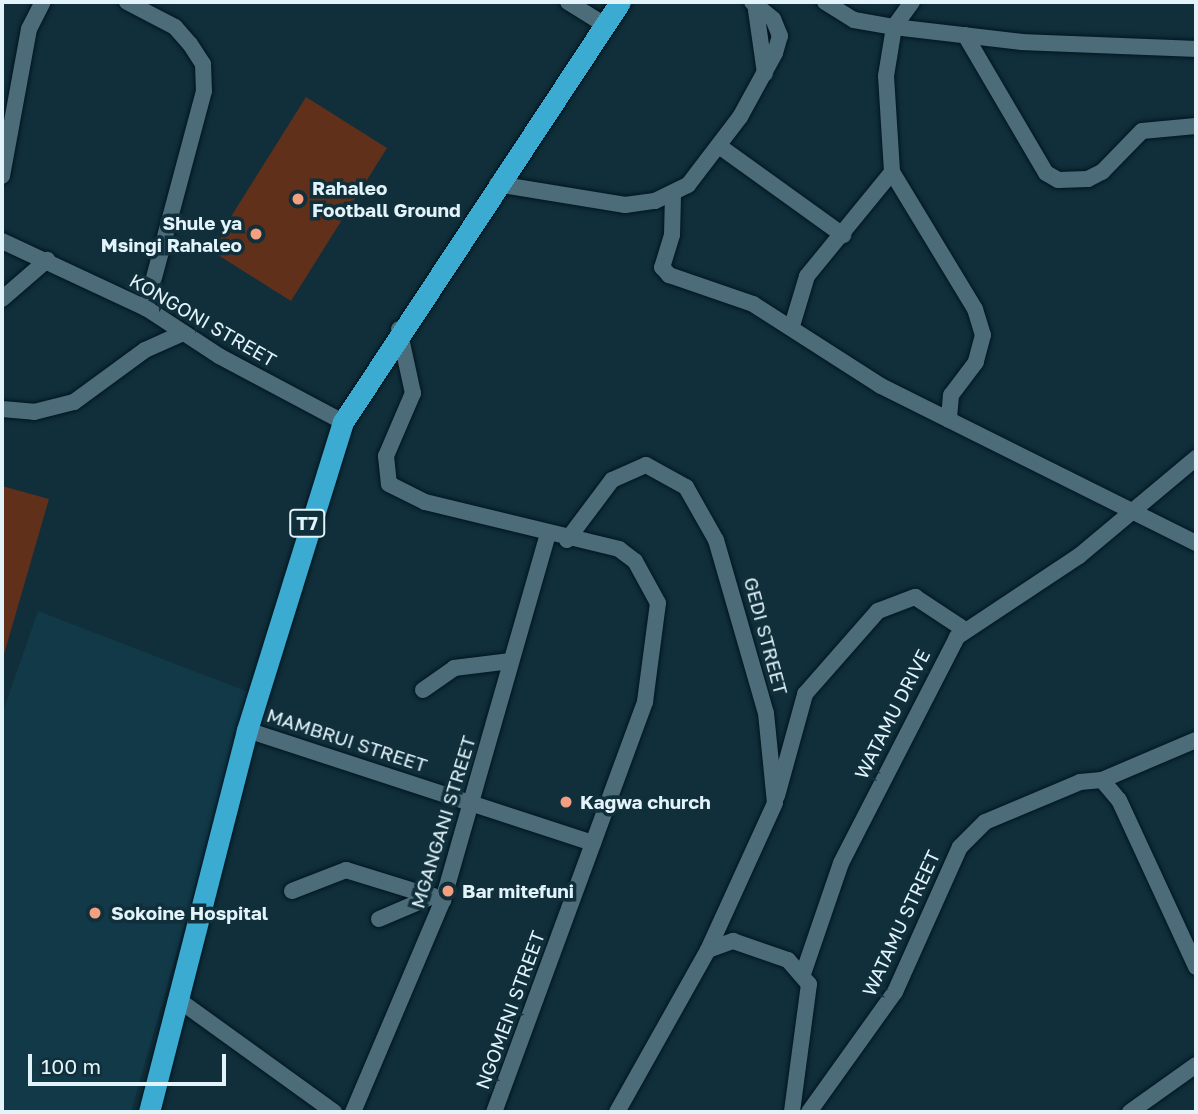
<!DOCTYPE html>
<html>
<head>
<meta charset="utf-8">
<style>
	body { margin:0 }
	#map { position:relative; width:1198px; height:1114px; overflow:hidden; background:#102f3a; font-family:"Golos Text",sans-serif }
	div>[style] { position:absolute }
	.built>* { inset:0; background:#113948 }
	.green>* { inset:0; background:#60301b }
	.roads { filter:drop-shadow(0 0 2px #001621) drop-shadow(0 0 2px #001621) }
	.minor>* { height:16px; margin:-8px; padding:0 8px; transform-origin:8px; border-radius:8px; background:#4d6c79 }
	.highway>* { height:21px; margin:-10.5px; padding:0 10.5px; transform-origin:10.5px; border-radius:10.5px; background:#3cabd2 }
	.dots>* { width:19px; height:19px; translate:-50% -50%; box-sizing:border-box; border:4px solid #102f3a; border-radius:50% }
	span { translate:-50% -50%; white-space:nowrap; text-align:center; line-height:1.15; -webkit-text-stroke:7px #102f3a; paint-order:stroke }
	.shield-label span { padding:2px 5px; background:#102f3a; border:2px solid; border-radius:5px; -webkit-text-stroke-width:0 }
	.shield-label { font-size:18px; color:#e2f3fa; font-weight:700 }
	.poi-label { font-size:19px; color:#e2f3fa; font-weight:700 }
	.left { translate:0 -50%; text-align:left }
	.right { translate:-100% -50%; text-align:right }
	.street-label { font-size:19px; color:#e2f3fa }
	.frame { position:absolute; inset:0; border:4px solid #e2f3fa; pointer-events:none }
	.scale { position:absolute; left:28px; top:1054px; width:198px; height:32px; box-sizing:border-box; border:4px solid #e2f3fa; border-top:0; padding-left:9px; font-size:21px; line-height:24px; white-space:nowrap; color:#e2f3fa; -webkit-text-stroke:5px #102f3a; paint-order:stroke }
</style>
</head>
<body>
<div id="map">
	<div class="built">
		<div style="clip-path:polygon(38px 611px,251px 693px,131px 1112px,2px 1112px,2px 714px)"></div>
	</div>
	<div class="green">
		<div style="clip-path:polygon(306px 97px,387px 148px,291px 301px,210px 250px)"></div>
		<div style="clip-path:polygon(2px 486px,49px 499px,2px 661px)"></div>
	</div>
	<div class="roads">
		<div class="minor">
			<div style="left:127px;top:2px;width:54px;rotate:27.5deg"></div>
			<div style="left:175px;top:27px;width:23px;rotate:49deg"></div>
			<div style="left:190px;top:44px;width:24px;rotate:57deg"></div>
			<div style="left:203px;top:64px;width:27px;rotate:88deg"></div>
			<div style="left:204px;top:91px;width:225px;rotate:105deg"></div>
			<div style="left:568px;top:2px;width:44px;rotate:31.9deg"></div>
			<div style="left:825px;top:2px;width:34px;rotate:32deg"></div>
			<div style="left:854px;top:20px;width:41px;rotate:9.9deg"></div>
			<div style="left:894px;top:27px;width:129px;rotate:6.7deg"></div>
			<div style="left:1022px;top:42px;width:174px;rotate:2.3deg"></div>
			<div style="left:912px;top:2px;width:31px;rotate:126deg"></div>
			<div style="left:894px;top:27px;width:50px;rotate:99.3deg"></div>
			<div style="left:886px;top:76px;width:96px;rotate:86.4deg"></div>
			<div style="left:892px;top:172px;width:160px;rotate:58.8deg"></div>
			<div style="left:975px;top:309px;width:27px;rotate:73deg"></div>
			<div style="left:983px;top:335px;width:28px;rotate:105deg"></div>
			<div style="left:976px;top:362px;width:41px;rotate:127.1deg"></div>
			<div style="left:951px;top:395px;width:25px;rotate:95deg"></div>
			<div style="left:755px;top:3px;width:71px;rotate:81.9deg"></div>
			<div style="left:965px;top:35px;width:160px;rotate:59.6deg"></div>
			<div style="left:1046px;top:173px;width:14px;rotate:30deg"></div>
			<div style="left:1058px;top:180px;width:30px;rotate:-2deg"></div>
			<div style="left:1088px;top:179px;width:16px;rotate:-27deg"></div>
			<div style="left:1102px;top:172px;width:57px;rotate:-45.7deg"></div>
			<div style="left:1142px;top:131px;width:54px;rotate:-5.3deg"></div>
			<div style="left:719px;top:146px;width:153px;rotate:35.7deg"></div>
			<div style="left:2px;top:176px;width:149px;rotate:-79.6deg"></div>
			<div style="left:29px;top:29px;width:30px;rotate:-63deg"></div>
			<div style="left:497px;top:184px;width:130px;rotate:9.3deg"></div>
			<div style="left:625px;top:205px;width:30px;rotate:-8deg"></div>
			<div style="left:655px;top:201px;width:37px;rotate:-26deg"></div>
			<div style="left:688px;top:185px;width:86px;rotate:-52.6deg"></div>
			<div style="left:740px;top:117px;width:73px;rotate:-61.3deg"></div>
			<div style="left:775px;top:53px;width:18px;rotate:-74deg"></div>
			<div style="left:780px;top:36px;width:18px;rotate:-112deg"></div>
			<div style="left:773px;top:19px;width:27px;rotate:-141deg"></div>
			<div style="left:673px;top:195px;width:40px;rotate:91.4deg"></div>
			<div style="left:672px;top:235px;width:34px;rotate:107deg"></div>
			<div style="left:662px;top:267px;width:11px;rotate:49deg"></div>
			<div style="left:669px;top:275px;width:89px;rotate:19deg"></div>
			<div style="left:753px;top:304px;width:152px;rotate:32.6deg"></div>
			<div style="left:881px;top:386px;width:352px;rotate:26.5deg"></div>
			<div style="left:2px;top:241px;width:159px;rotate:25deg"></div>
			<div style="left:146px;top:308px;width:87px;rotate:33.3deg"></div>
			<div style="left:219px;top:356px;width:140px;rotate:28deg"></div>
			<div style="left:2px;top:299px;width:60px;rotate:-40.9deg"></div>
			<div style="left:792px;top:326px;width:52px;rotate:-73.3deg"></div>
			<div style="left:807px;top:276px;width:134px;rotate:-50.7deg"></div>
			<div style="left:399px;top:329px;width:66px;rotate:77.7deg"></div>
			<div style="left:413px;top:393px;width:69px;rotate:113.2deg"></div>
			<div style="left:386px;top:456px;width:28px;rotate:84deg"></div>
			<div style="left:389px;top:484px;width:40px;rotate:26.6deg"></div>
			<div style="left:425px;top:502px;width:200px;rotate:13.6deg"></div>
			<div style="left:619px;top:549px;width:20px;rotate:37deg"></div>
			<div style="left:635px;top:561px;width:48px;rotate:61.3deg"></div>
			<div style="left:658px;top:603px;width:100px;rotate:97.5deg"></div>
			<div style="left:645px;top:702px;width:437px;rotate:110.2deg"></div>
			<div style="left:2px;top:409px;width:32px;rotate:5deg"></div>
			<div style="left:34px;top:412px;width:41px;rotate:-14deg"></div>
			<div style="left:74px;top:402px;width:88px;rotate:-36.2deg"></div>
			<div style="left:145px;top:350px;width:42px;rotate:-24.1deg"></div>
			<div style="left:567px;top:540px;width:75px;rotate:-53.1deg"></div>
			<div style="left:612px;top:480px;width:37px;rotate:-24deg"></div>
			<div style="left:646px;top:465px;width:46px;rotate:28.8deg"></div>
			<div style="left:686px;top:487px;width:61px;rotate:60.5deg"></div>
			<div style="left:716px;top:540px;width:180px;rotate:73.9deg"></div>
			<div style="left:766px;top:713px;width:90px;rotate:84.3deg"></div>
			<div style="left:775px;top:803px;width:162px;rotate:114.5deg"></div>
			<div style="left:423px;top:690px;width:38px;rotate:-35deg"></div>
			<div style="left:454px;top:668px;width:57px;rotate:-7deg"></div>
			<div style="left:247px;top:730px;width:364px;rotate:18.1deg"></div>
			<div style="left:1102px;top:780px;width:102px;rotate:-23.1deg"></div>
			<div style="left:777px;top:796px;width:106px;rotate:-74.6deg"></div>
			<div style="left:805px;top:694px;width:111px;rotate:-48.7deg"></div>
			<div style="left:878px;top:611px;width:40px;rotate:-21deg"></div>
			<div style="left:915px;top:597px;width:60px;rotate:33.4deg"></div>
			<div style="left:292px;top:891px;width:58px;rotate:-21.3deg"></div>
			<div style="left:346px;top:870px;width:102px;rotate:17.2deg"></div>
			<div style="left:379px;top:919px;width:59px;rotate:-23.1deg"></div>
			<div style="left:803px;top:974px;width:117px;rotate:-71.1deg"></div>
			<div style="left:841px;top:863px;width:254px;rotate:-62.8deg"></div>
			<div style="left:957px;top:637px;width:146px;rotate:-33.6deg"></div>
			<div style="left:1079px;top:556px;width:153px;rotate:-39.9deg"></div>
			<div style="left:180px;top:1001px;width:190px;rotate:35.8deg"></div>
			<div style="left:353px;top:1112px;width:230px;rotate:-67deg"></div>
			<div style="left:443px;top:900px;width:380px;rotate:-74deg"></div>
			<div style="left:617px;top:1112px;width:186px;rotate:-60.7deg"></div>
			<div style="left:708px;top:950px;width:27px;rotate:-20deg"></div>
			<div style="left:733px;top:941px;width:58px;rotate:19.1deg"></div>
			<div style="left:788px;top:960px;width:32px;rotate:49deg"></div>
			<div style="left:809px;top:984px;width:129px;rotate:97.6deg"></div>
			<div style="left:809px;top:1112px;width:148px;rotate:-54.4deg"></div>
			<div style="left:895px;top:992px;width:159px;rotate:-65.9deg"></div>
			<div style="left:960px;top:847px;width:35px;rotate:-45deg"></div>
			<div style="left:985px;top:822px;width:103px;rotate:-22.8deg"></div>
			<div style="left:1080px;top:782px;width:22px;rotate:-5deg"></div>
			<div style="left:1102px;top:780px;width:26px;rotate:50deg"></div>
			<div style="left:1119px;top:800px;width:184px;rotate:65.2deg"></div>
			<div style="left:1130px;top:1112px;width:81px;rotate:-35.5deg"></div>
		</div>
		<div class="highway">
			<div style="left:149px;top:1112px;width:394px;rotate:-75.6deg"></div>
			<div style="left:247px;top:730px;width:323px;rotate:-72.7deg"></div>
			<div style="left:343px;top:422px;width:503px;rotate:-56.59deg"></div>
		</div>
	</div>
	<div class="dots">
		<div style="left:298px;top:199px;background:#f2a07f"></div>
		<div style="left:256px;top:234px;background:#f2a07f"></div>
		<div style="left:566px;top:802px;background:#f2a07f"></div>
		<div style="left:448px;top:891px;background:#f2a07f"></div>
		<div style="left:95px;top:913px;background:#f2a07f"></div>
	</div>
	<div class="shield-label">
		<span style="left:307px;top:523px">T7</span>
	</div>
	<div class="poi-label">
		<span class="left" style="left:312px;top:199px">Rahaleo<br>Football Ground</span>
		<span class="right" style="left:242px;top:234px">Shule ya<br>Msingi Rahaleo</span>
		<span class="left" style="left:580px;top:802px">Kagwa church</span>
		<span class="left" style="left:462px;top:891px">Bar mitefuni</span>
		<span class="left" style="left:111px;top:913px">Sokoine Hospital</span>
	</div>
	<div class="street-label">
		<span style="left:203px;top:320px;rotate:30deg">KONGONI STREET</span>
		<span style="left:766px;top:636px;rotate:75deg">GEDI STREET</span>
		<span style="left:892px;top:714px;rotate:-63deg">WATAMU DRIVE</span>
		<span style="left:347px;top:740px;rotate:18deg">MAMBRUI STREET</span>
		<span style="left:443px;top:822px;rotate:-73deg">MGANGANI STREET</span>
		<span style="left:901px;top:923px;rotate:-65deg">WATAMU STREET</span>
		<span style="left:510px;top:1010px;rotate:-70deg">NGOMENI STREET</span>
	</div>
	<div class="frame"></div>
	<div class="scale">100 m</div>
</div>
</body>
</html>
